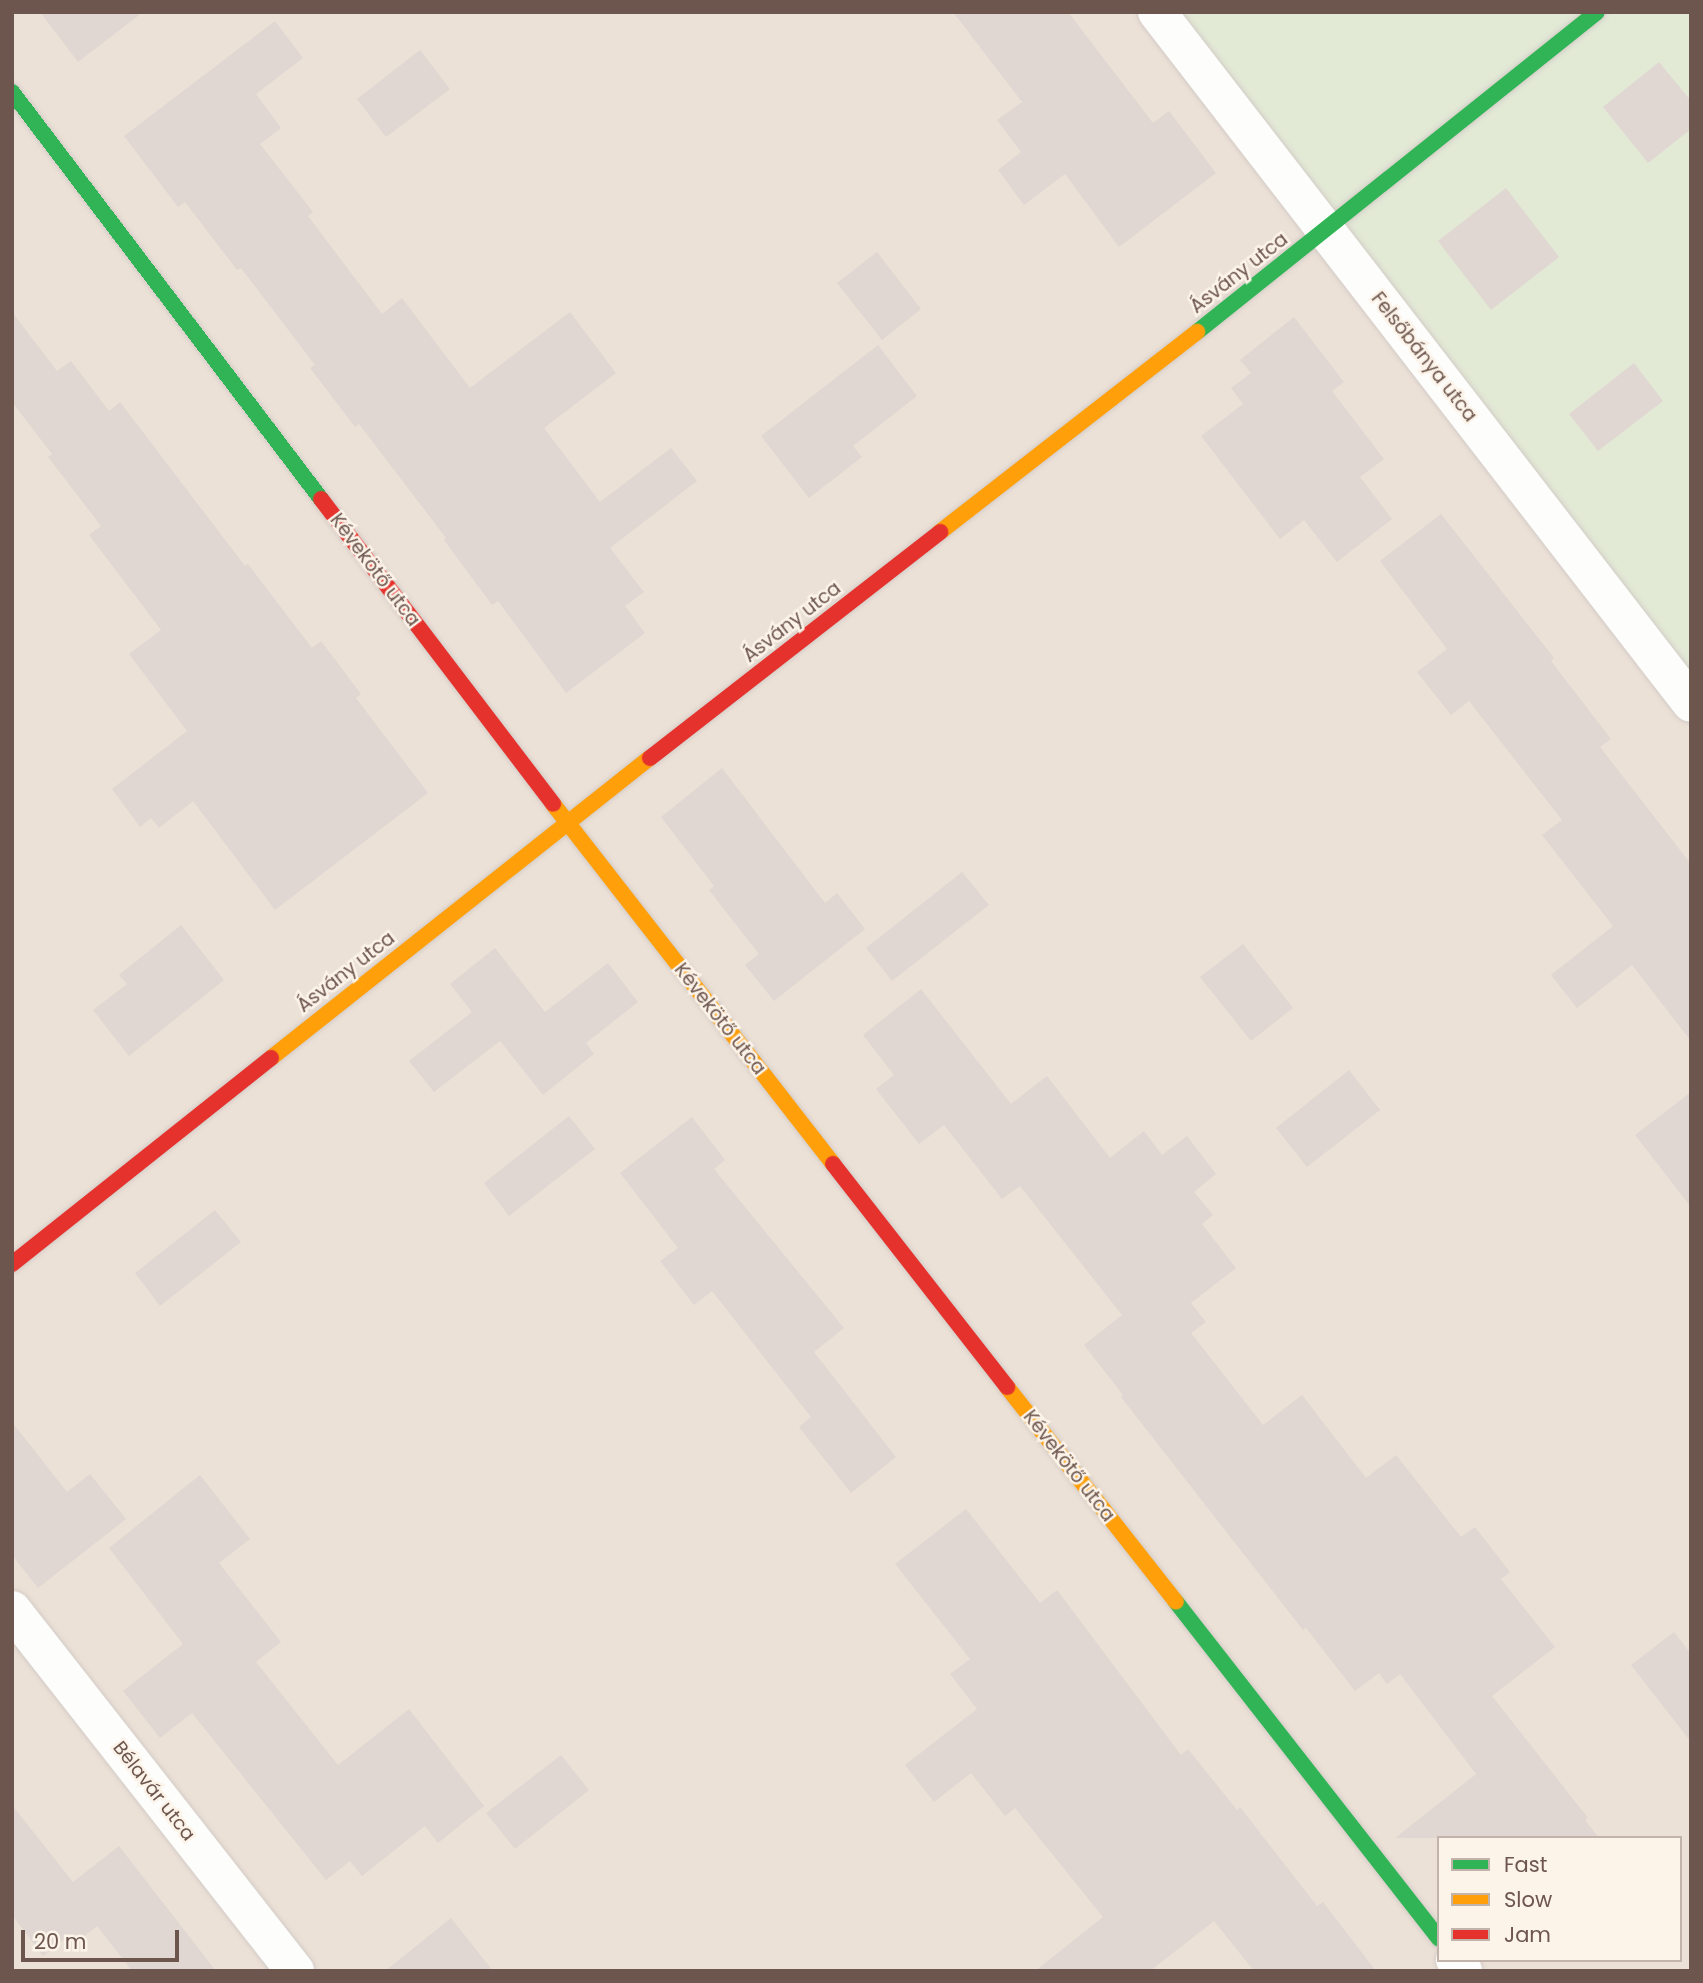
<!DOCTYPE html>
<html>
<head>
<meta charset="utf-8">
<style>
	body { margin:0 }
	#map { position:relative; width:1703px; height:1983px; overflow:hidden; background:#f4efe9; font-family:Poppins,sans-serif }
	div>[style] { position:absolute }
	.residential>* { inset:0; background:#ece1d7 }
	.green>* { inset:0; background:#e2e9d5 }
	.building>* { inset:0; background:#e0d7d2 }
	.roads { filter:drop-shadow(0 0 2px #d3ccc7) drop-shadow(0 0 2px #d3ccc7) }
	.street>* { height:38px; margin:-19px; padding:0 19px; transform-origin:19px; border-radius:19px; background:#fdfdfc }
	.fast>* { height:16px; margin:-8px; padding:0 8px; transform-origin:8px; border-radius:8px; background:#30b455 }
	.slow>* { height:16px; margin:-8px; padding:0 8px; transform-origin:8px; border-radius:8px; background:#ff9f0a }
	.jam>* { height:16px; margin:-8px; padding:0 8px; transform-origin:8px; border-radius:8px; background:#e5322d }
	span { translate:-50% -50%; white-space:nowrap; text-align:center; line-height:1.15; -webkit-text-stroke:5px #fcf3e9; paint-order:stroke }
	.street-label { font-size:19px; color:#6d564d }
	.frame { position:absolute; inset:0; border:14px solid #6d564d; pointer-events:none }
	.legend { position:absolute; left:1437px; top:1836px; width:245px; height:126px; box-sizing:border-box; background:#fcf3e9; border:2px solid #c3b4ab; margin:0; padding:9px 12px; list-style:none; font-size:21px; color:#6d564d }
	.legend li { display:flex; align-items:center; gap:14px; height:35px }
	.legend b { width:35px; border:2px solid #c3b4ab }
	.scale { position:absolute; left:21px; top:1930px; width:158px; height:32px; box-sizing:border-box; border:4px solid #6d564d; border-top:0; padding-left:9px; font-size:21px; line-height:24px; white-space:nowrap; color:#6d564d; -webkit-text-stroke:5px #fcf3e9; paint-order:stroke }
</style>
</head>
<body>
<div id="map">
	<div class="residential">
		<div style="clip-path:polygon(evenodd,12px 12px,1157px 12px,1691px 703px,1691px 1971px,12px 1971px,12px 12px,1439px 1838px,1680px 1838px,1680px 1960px,1439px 1960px,1439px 1838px)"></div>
	</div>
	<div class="green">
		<div style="clip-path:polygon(1157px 12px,1691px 12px,1691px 703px)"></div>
	</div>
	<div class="building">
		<div style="clip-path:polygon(40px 12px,143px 12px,78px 62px)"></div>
		<div style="clip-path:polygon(953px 12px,1068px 12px,1153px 123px,1169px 111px,1216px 173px,1119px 247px,1065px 174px,1024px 205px,998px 170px,1021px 152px,997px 120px,1022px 102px)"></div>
		<div style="clip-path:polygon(275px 21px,303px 58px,256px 94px,281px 128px,260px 144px,313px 212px,308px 216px,382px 314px,402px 298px,470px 388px,570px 312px,616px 373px,544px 428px,600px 502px,671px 448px,697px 481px,610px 548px,644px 592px,625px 606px,645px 633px,566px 693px,498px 601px,492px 605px,444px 540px,446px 538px,359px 424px,355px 427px,310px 368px,315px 365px,241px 268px,237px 270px,185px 202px,178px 207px,124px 136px)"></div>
		<div style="clip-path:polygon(420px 50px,450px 89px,386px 137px,357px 99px)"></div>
		<div style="clip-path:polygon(1659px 62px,1691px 101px,1691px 129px,1648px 163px,1603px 107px)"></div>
		<div style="clip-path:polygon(1506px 188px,1559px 257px,1491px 310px,1438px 241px)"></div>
		<div style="clip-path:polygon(877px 252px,921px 309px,882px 340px,837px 283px)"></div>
		<div style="clip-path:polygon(12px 312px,57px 371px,71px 361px,109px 411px,120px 402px,245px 566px,248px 564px,312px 648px,321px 641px,361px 694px,356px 698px,428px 793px,275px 910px,193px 801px,159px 828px,151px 818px,140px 827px,112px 789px,187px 731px,129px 654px,161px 630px,89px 535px,101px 526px,48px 457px,52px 454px,12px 402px)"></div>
		<div style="clip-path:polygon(1294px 317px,1344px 382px,1332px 391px,1384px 459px,1360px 477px,1392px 519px,1337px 562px,1304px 520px,1280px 539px,1201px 436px,1243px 404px,1231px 388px,1251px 373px,1240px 360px)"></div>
		<div style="clip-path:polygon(878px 345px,917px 396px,853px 446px,862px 457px,809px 498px,761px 436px)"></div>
		<div style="clip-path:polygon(1634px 363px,1663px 401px,1598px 451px,1569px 414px)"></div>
		<div style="clip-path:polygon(1441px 514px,1554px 658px,1551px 661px,1611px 739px,1600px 747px,1691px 864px,1691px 1041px,1632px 965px,1577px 1008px,1551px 975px,1613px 926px,1542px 835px,1562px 820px,1469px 701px,1451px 715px,1417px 672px,1447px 649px,1380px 561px)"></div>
		<div style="clip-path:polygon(722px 768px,825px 903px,837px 893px,865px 929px,774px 1001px,745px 965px,759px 954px,709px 890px,714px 886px,661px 817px)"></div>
		<div style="clip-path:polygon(962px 872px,989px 905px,892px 981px,866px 948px)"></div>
		<div style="clip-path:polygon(181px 925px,224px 980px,129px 1056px,93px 1010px,127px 984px,119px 975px)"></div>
		<div style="clip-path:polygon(1243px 944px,1293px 1008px,1251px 1041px,1200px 977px)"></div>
		<div style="clip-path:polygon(495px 948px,545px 1012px,608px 963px,638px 1002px,586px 1043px,594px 1054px,543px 1095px,500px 1041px,434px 1092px,409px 1061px,472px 1012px,450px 984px)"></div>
		<div style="clip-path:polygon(921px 989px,1011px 1104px,1047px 1076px,1110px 1158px,1144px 1131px,1162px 1155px,1187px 1136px,1216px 1174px,1194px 1192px,1213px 1215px,1202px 1224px,1236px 1268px,1191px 1303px,1206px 1322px,1191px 1333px,1263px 1425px,1302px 1395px,1366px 1478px,1396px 1455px,1461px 1537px,1475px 1527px,1510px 1572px,1501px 1579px,1555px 1647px,1492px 1696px,1588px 1818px,1585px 1820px,1599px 1838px,1395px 1838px,1476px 1774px,1400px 1674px,1387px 1684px,1379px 1673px,1355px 1691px,1306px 1628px,1303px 1630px,1121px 1397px,1123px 1395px,1084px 1345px,1122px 1315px,1020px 1186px,1002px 1199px,944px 1125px,919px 1144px,876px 1089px,894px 1075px,863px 1035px)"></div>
		<div style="clip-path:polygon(1349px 1070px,1380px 1110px,1307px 1167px,1276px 1128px)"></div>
		<div style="clip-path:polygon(1691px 1092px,1691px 1207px,1635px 1135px)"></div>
		<div style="clip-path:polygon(569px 1116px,595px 1149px,509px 1216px,484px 1183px)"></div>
		<div style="clip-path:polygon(692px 1117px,725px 1160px,714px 1169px,844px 1328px,814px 1352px,896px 1457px,851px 1493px,799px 1427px,811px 1417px,712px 1291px,694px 1305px,660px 1261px,678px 1248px,620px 1173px)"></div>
		<div style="clip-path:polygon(215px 1210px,241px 1242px,160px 1306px,135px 1273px)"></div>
		<div style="clip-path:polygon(12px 1422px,67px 1492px,90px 1474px,126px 1519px,38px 1588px,12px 1555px)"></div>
		<div style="clip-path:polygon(200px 1475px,250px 1539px,219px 1563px,281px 1642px,256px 1662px,338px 1765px,409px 1709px,484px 1806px,438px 1843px,425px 1826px,362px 1876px,350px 1861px,326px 1880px,192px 1713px,160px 1738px,123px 1691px,183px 1644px,109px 1548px)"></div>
		<div style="clip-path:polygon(966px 1509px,1040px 1603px,1057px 1590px,1181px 1755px,1188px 1749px,1237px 1810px,1240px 1807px,1317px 1906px,1323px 1902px,1376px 1971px,1254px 1971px,1214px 1921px,1150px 1971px,1035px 1971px,1103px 1917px,1015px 1808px,1005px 1816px,971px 1773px,934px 1802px,905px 1765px,977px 1709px,950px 1674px,970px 1659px,895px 1564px)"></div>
		<div style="clip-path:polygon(1674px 1632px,1691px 1654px,1691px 1742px,1631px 1665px)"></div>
		<div style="clip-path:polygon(561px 1755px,589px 1790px,515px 1849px,486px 1813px)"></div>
		<div style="clip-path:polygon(12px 1805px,73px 1882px,119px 1846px,216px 1971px,132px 1971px,97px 1926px,77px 1942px,71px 1934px,43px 1956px,12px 1915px)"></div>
		<div style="clip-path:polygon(451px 1918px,493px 1971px,385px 1971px)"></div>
	</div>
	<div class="roads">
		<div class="street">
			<div style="left:1157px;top:12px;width:873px;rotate:52.3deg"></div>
			<div style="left:12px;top:1610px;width:459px;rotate:51.9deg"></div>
			<div style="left:1455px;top:1960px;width:14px;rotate:54deg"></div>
		</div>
		<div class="fast">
			<div style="left:12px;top:92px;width:511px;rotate:52.79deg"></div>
			<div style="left:1197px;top:332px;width:512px;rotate:-38.66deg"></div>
			<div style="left:1176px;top:1602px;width:427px;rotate:52deg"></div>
		</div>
		<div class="slow">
			<div style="left:940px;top:532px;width:326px;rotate:-37.9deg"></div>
			<div style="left:553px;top:804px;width:456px;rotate:52.1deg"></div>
			<div style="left:271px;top:1058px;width:483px;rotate:-38.4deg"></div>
			<div style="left:1007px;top:1387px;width:273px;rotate:51.8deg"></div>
		</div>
		<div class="jam">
			<div style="left:321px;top:499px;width:383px;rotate:52.7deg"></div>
			<div style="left:650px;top:758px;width:368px;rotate:-37.9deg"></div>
			<div style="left:833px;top:1164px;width:283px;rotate:52deg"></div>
			<div style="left:12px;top:1264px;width:331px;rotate:-38.5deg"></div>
		</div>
	</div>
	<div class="street-label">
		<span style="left:1239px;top:273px;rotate:-38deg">Ásvány utca</span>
		<span style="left:1424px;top:357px;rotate:52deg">Felsőbánya utca</span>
		<span style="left:375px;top:570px;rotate:53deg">Kévekötő utca</span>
		<span style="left:792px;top:622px;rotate:-38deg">Ásvány utca</span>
		<span style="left:346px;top:972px;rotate:-38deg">Ásvány utca</span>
		<span style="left:720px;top:1019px;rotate:52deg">Kévekötő utca</span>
		<span style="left:1069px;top:1466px;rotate:52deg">Kévekötő utca</span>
		<span style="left:154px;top:1791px;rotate:52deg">Bélavár utca</span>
	</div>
	<div class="frame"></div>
	<ul class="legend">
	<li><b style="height:9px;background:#30b455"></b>Fast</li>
	<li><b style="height:9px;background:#ff9f0a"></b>Slow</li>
	<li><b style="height:9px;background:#e5322d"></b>Jam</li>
	</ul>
	<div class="scale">20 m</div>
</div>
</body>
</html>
